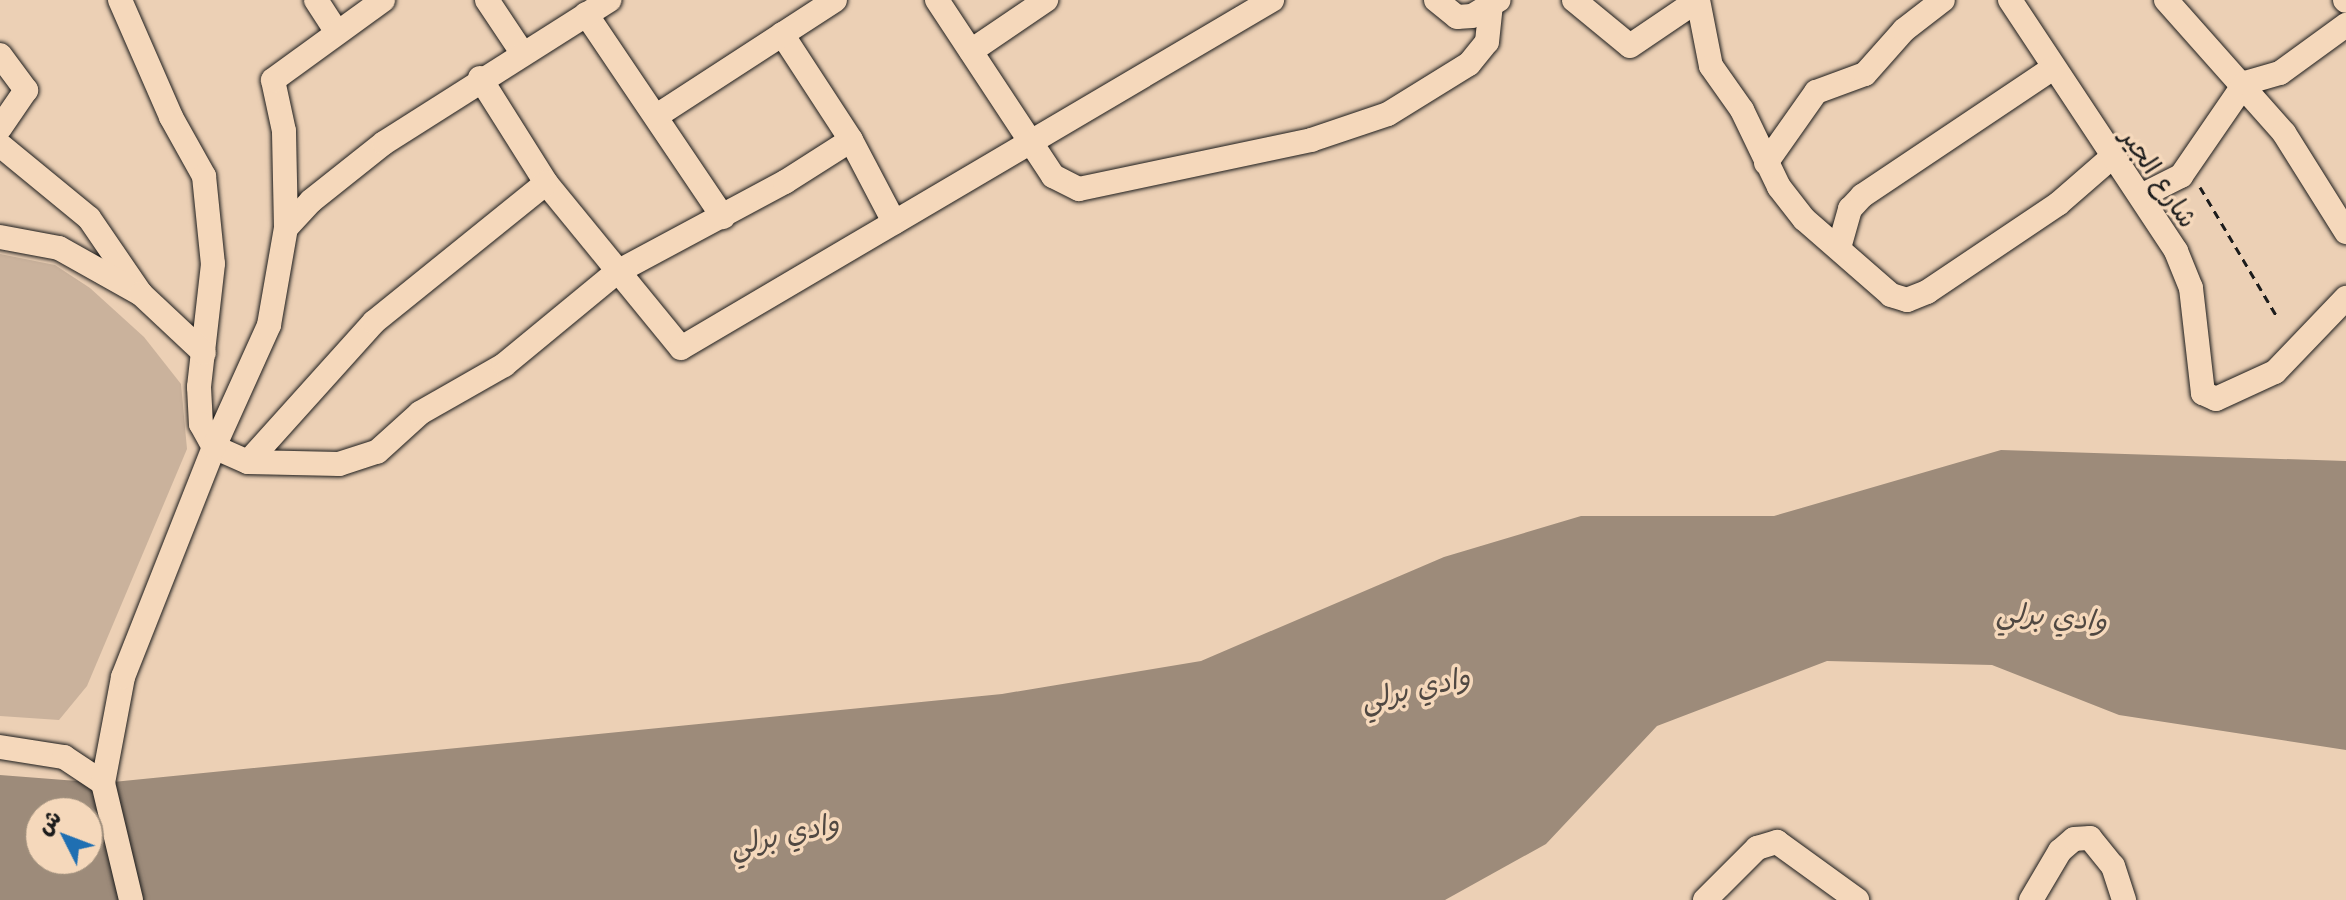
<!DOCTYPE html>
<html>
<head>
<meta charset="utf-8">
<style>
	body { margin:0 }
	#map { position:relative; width:2346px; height:900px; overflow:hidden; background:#ecd0b5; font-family:"Playpen Sans","Playpen Sans Arabic",sans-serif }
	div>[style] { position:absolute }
	.green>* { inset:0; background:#cab29c }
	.water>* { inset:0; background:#9d8b7a }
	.path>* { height:3px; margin-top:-1.5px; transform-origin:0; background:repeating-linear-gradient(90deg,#1c1c1c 0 8px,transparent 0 14px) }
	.roads { filter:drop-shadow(0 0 2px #1c1c1c) drop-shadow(0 0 2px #1c1c1c) }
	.minor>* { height:24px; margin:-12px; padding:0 12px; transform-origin:12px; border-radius:12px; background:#f5d8bb }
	span { translate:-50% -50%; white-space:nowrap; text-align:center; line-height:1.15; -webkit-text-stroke:7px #f5d8bb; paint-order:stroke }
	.street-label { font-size:26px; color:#1c1c1c }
	.water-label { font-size:28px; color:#504842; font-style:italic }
	.north { position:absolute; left:24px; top:796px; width:80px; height:80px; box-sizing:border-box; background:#f5d8bb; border:2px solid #9e8d7b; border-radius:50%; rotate:312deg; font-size:22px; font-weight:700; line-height:32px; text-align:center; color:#1c1c1c }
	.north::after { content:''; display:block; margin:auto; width:28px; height:36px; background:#1f6fb2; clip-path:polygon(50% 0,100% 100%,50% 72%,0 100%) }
</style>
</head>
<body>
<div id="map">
	<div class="green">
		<div style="clip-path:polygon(0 254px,55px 265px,90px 288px,144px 337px,181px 384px,187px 449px,87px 686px,59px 720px,0 716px)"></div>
	</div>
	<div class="water">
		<div style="clip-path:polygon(evenodd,2001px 450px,2346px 461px,2346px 750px,2119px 715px,1992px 665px,1827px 661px,1657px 726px,1546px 844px,1445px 900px,0 900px,0 775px,103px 783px,1002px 694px,1201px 661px,1444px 557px,1581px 516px,1774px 516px,2001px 450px,40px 812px,88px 812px,88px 860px,40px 860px,40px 812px)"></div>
	</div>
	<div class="path">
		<div style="left:2200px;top:187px;width:149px;rotate:59.3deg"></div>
	</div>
	<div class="roads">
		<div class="minor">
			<div style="left:120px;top:0;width:128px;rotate:66.4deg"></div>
			<div style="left:171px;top:117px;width:68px;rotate:60.8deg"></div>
			<div style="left:204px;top:176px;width:88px;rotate:84.2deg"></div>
			<div style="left:213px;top:264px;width:124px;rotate:96.5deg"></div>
			<div style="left:199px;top:387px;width:37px;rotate:87deg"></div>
			<div style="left:201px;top:424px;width:26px;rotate:61deg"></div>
			<div style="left:214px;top:447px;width:37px;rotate:24deg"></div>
			<div style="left:248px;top:462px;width:91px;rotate:1.3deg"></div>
			<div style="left:339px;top:464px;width:40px;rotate:-18deg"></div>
			<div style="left:377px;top:452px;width:58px;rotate:-42.2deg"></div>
			<div style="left:420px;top:413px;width:97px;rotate:-29.7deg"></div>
			<div style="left:504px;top:365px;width:146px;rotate:-39.5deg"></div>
			<div style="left:617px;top:272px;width:191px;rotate:-28.2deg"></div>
			<div style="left:785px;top:182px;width:78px;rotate:-32.5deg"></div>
			<div style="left:316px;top:0;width:37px;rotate:57deg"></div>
			<div style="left:487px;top:0;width:65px;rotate:56.3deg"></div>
			<div style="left:937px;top:0;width:211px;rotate:56.6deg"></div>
			<div style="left:1053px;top:176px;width:29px;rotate:27deg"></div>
			<div style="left:1079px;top:189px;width:237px;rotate:-11.9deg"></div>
			<div style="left:1311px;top:140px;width:81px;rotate:-18.7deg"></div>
			<div style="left:1388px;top:114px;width:95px;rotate:-31.7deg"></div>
			<div style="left:1469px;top:64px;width:28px;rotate:-51deg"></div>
			<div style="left:1487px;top:42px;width:37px;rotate:-84deg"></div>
			<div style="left:1436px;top:0;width:27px;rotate:39deg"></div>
			<div style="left:1457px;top:17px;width:15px;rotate:-4deg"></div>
			<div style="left:1472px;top:16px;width:31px;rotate:-31deg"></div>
			<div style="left:1574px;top:0;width:72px;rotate:39.4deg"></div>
			<div style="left:1630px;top:46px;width:82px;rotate:-34.1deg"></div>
			<div style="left:1698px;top:0;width:67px;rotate:78.9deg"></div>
			<div style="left:1711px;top:66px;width:54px;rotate:54.8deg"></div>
			<div style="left:1742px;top:110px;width:85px;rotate:64.3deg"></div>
			<div style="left:1779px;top:187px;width:41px;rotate:52deg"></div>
			<div style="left:1804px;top:219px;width:116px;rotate:41.1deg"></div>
			<div style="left:1891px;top:295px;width:17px;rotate:17deg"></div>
			<div style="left:1907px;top:300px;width:22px;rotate:-22deg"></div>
			<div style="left:1927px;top:292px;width:158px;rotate:-33.9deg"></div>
			<div style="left:2058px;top:204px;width:72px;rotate:-41deg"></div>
			<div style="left:2010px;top:0;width:301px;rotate:56.5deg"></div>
			<div style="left:2176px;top:251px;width:40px;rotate:68deg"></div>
			<div style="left:2191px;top:288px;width:106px;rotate:83.5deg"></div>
			<div style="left:2203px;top:393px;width:14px;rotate:25deg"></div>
			<div style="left:2216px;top:399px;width:65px;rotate:-24.6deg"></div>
			<div style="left:2275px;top:372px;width:103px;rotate:-46.2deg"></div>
			<div style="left:2166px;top:0;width:178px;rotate:48.4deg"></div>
			<div style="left:2284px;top:133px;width:117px;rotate:57.9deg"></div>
			<div style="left:2345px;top:0;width:1px;rotate:45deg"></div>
			<div style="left:586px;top:14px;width:245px;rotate:56deg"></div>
			<div style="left:782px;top:34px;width:126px;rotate:56.9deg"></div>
			<div style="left:851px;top:140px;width:93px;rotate:62.3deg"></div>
			<div style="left:971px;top:51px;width:91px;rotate:-34.2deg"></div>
			<div style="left:0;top:55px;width:44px;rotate:53.4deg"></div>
			<div style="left:26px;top:90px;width:46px;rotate:124.4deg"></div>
			<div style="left:480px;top:78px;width:124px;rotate:57.8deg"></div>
			<div style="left:546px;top:183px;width:213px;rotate:50.7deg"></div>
			<div style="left:681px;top:348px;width:686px;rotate:-30.49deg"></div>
			<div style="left:658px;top:115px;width:211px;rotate:-33deg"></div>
			<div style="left:0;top:145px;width:115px;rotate:39.4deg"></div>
			<div style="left:89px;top:218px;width:92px;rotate:55.6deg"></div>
			<div style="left:1766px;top:163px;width:87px;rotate:-54.8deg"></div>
			<div style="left:1816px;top:92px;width:52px;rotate:-20.2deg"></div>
			<div style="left:1865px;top:74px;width:59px;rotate:-48.4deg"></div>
			<div style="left:1904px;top:30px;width:49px;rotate:-37.6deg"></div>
			<div style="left:2141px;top:196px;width:45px;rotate:-26.6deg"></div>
			<div style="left:2181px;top:176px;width:113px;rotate:-55.5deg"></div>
			<div style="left:2245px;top:83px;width:36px;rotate:-16deg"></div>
			<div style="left:2280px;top:73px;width:82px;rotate:-36deg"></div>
			<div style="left:286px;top:228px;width:37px;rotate:-47deg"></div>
			<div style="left:311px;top:201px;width:93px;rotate:-38.5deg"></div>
			<div style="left:384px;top:143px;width:267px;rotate:-32.4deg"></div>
			<div style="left:0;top:237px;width:60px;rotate:10.6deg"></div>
			<div style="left:59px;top:248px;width:94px;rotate:29.3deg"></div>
			<div style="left:141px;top:294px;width:86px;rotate:43.1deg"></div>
			<div style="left:1839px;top:248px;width:41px;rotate:-74.2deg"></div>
			<div style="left:1850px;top:209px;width:18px;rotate:-47deg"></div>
			<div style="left:1862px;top:196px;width:230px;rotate:-33.8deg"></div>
			<div style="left:248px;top:462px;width:188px;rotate:-48deg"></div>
			<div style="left:374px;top:322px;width:221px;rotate:-38.9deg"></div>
			<div style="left:0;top:747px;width:65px;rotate:8.9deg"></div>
			<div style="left:64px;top:757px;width:47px;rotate:33.7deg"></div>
			<div style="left:103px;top:783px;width:120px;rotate:76.5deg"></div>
			<div style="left:103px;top:783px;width:108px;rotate:-79.3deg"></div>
			<div style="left:123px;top:677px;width:247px;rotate:-68.4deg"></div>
			<div style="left:214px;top:447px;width:134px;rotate:-65.7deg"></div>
			<div style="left:269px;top:325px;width:98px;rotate:-80.1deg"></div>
			<div style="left:286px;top:228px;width:97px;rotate:-91.2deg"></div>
			<div style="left:284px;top:131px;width:52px;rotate:-102.2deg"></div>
			<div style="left:273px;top:80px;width:136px;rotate:-36deg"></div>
			<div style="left:1705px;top:900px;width:74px;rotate:-45deg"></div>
			<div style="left:1757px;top:848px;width:21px;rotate:-17deg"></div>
			<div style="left:1777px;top:842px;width:99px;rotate:35.9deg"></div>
			<div style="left:2031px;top:900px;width:57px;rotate:-59.4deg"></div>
			<div style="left:2060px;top:851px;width:18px;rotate:-41deg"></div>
			<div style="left:2074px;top:839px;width:16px;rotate:-4deg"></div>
			<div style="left:2090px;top:838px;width:36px;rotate:51deg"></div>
			<div style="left:2113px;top:866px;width:36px;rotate:72deg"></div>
		</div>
	</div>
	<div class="street-label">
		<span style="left:2160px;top:177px;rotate:56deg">شارع الجير</span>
	</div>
	<div class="water-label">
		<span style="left:2052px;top:615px;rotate:5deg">وادي برلي</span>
		<span style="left:1415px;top:687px;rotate:-13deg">وادي برلي</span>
		<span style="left:784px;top:833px;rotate:-13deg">وادي برلي</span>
	</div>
	<div class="north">ش</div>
</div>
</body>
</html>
